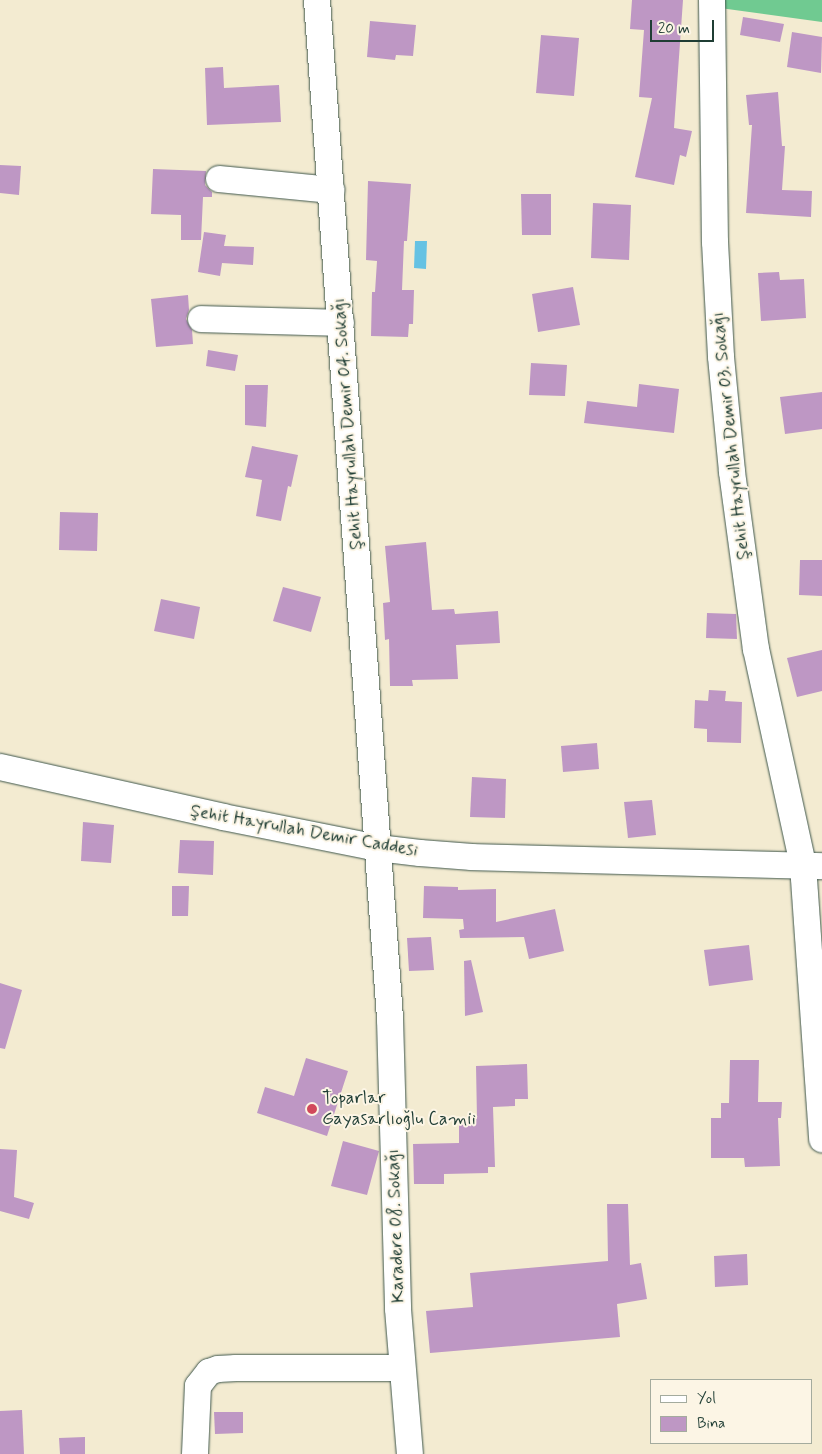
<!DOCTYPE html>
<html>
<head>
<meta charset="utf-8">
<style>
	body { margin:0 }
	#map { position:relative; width:822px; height:1454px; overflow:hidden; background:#f3ebd1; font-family:Mynerve,sans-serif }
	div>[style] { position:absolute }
	.green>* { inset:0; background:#70ca91 }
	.water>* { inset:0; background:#65c2e3 }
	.building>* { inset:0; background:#be97c4 }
	.roads { filter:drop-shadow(0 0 1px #3f574c) drop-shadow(0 0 1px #3f574c) }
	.minor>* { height:26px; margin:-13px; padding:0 13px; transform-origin:13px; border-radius:13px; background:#fff }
	.dots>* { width:14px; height:14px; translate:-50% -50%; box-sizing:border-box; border:2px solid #fcf5e5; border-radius:50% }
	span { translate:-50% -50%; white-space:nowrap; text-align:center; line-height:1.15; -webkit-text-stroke:4px #fcf5e5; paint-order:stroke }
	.street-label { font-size:18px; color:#1f3d34 }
	.poi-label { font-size:18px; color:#1f3d34 }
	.left { translate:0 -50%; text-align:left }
	.legend { position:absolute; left:650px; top:1379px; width:162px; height:65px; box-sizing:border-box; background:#fcf5e5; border:1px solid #a4ab9e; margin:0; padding:6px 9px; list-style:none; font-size:15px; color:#1f3d34 }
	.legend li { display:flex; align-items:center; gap:10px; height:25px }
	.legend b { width:25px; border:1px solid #a4ab9e }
	.scale { position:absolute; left:650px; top:20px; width:64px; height:22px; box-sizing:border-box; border:2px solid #1f3d34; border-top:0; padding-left:6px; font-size:15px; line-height:18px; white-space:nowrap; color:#1f3d34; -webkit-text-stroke:4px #fcf5e5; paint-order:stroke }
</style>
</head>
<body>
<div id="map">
	<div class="green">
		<div style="clip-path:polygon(720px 0,822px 0,822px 22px,720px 8px)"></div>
	</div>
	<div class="water">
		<div style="clip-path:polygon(415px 241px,427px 241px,426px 269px,414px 268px)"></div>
	</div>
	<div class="building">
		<div style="clip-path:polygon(632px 0,683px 0,674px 128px,692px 131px,686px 157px,680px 155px,674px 185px,635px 177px,652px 98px,639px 97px,644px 30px,630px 29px)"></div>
		<div style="clip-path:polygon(743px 17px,784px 24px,780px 42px,740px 35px)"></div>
		<div style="clip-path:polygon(370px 21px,416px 25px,413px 56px,396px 55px,395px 60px,367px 57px)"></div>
		<div style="clip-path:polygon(792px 32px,822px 37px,821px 73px,787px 67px)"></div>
		<div style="clip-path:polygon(541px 35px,579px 38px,574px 96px,536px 93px)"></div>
		<div style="clip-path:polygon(223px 67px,224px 88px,279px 85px,281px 122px,207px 125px,205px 68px)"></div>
		<div style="clip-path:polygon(778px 92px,782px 146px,785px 146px,782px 190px,812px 191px,811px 217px,746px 213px,752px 125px,749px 125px,746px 95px)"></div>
		<div style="clip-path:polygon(0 165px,21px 166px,19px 195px,0 193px)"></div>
		<div style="clip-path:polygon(153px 169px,206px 171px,205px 185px,212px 192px,212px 197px,203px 197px,201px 240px,181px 240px,181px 215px,151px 214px)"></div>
		<div style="clip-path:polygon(368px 181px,411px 184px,407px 241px,404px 241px,402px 290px,414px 290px,413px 324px,409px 324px,408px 337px,371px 336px,372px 292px,375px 292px,377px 261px,366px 260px)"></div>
		<div style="clip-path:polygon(521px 194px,551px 194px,551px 235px,522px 235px)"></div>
		<div style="clip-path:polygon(593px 203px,631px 205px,629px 260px,591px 258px)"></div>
		<div style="clip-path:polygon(204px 232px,226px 235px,224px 246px,254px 247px,253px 265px,222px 263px,220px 276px,198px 272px)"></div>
		<div style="clip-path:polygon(779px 272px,780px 280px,804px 279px,806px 318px,761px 321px,758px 273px)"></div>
		<div style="clip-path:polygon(573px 287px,580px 325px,538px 332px,532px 294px)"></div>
		<div style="clip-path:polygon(188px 295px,189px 310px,186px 319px,192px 330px,193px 344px,156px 347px,151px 299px)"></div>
		<div style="clip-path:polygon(208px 350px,238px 355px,235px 371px,206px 366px)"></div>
		<div style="clip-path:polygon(531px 363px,567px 365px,565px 396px,529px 395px)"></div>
		<div style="clip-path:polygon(639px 384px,679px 389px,674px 433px,584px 423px,587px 401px,637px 407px)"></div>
		<div style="clip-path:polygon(245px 385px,268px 385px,266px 427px,245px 425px)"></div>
		<div style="clip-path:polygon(822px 392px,822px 429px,785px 434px,780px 397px)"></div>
		<div style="clip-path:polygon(252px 446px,298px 455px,291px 487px,288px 486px,281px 521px,256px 516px,262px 480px,245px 477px)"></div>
		<div style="clip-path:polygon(60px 512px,98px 513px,97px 551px,59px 550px)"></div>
		<div style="clip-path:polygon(426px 542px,432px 610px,454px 609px,455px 614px,498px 611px,500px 643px,456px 645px,458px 679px,412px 680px,413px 686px,390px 686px,389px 639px,385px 640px,383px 603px,390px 602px,385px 546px)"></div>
		<div style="clip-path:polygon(800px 560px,822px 560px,822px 596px,799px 595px)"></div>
		<div style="clip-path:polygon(283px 587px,321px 597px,311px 632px,273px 621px)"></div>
		<div style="clip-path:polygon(161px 599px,200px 607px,194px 639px,154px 631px)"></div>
		<div style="clip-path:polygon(707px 613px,736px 614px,737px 639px,706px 638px)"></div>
		<div style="clip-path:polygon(822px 650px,822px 691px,797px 697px,787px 658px)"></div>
		<div style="clip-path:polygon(709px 690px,726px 691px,725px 701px,742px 702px,741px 743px,707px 742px,707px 729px,694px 728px,695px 700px,708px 701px)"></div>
		<div style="clip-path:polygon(597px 743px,599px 769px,563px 772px,561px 746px)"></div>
		<div style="clip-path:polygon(472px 777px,506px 779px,505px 818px,470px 817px)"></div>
		<div style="clip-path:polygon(652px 800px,656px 835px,628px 838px,624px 802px)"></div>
		<div style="clip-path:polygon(83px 822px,114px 825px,111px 863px,81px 861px)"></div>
		<div style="clip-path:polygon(180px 840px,214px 841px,213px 875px,178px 873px)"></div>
		<div style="clip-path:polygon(172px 886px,189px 886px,188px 916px,172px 916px)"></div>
		<div style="clip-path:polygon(424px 886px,458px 887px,458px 890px,496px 889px,496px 922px,555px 909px,564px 951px,529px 959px,524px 937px,460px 938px,459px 930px,464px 929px,463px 919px,423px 918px)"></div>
		<div style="clip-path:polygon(431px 937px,434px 970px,409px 971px,407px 938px)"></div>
		<div style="clip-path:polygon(749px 945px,753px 980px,709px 986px,704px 950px)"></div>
		<div style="clip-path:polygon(471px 960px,483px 1012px,465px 1016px,464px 961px)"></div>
		<div style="clip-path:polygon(0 983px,22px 990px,5px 1049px,0 1048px)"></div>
		<div style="clip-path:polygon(306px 1058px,348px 1071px,327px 1136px,257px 1113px,265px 1087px,294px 1096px)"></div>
		<div style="clip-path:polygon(730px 1060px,759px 1060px,758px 1102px,782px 1102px,781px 1118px,778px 1118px,780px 1166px,745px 1167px,744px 1158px,711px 1158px,711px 1118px,721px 1118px,721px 1103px,729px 1103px)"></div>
		<div style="clip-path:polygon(527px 1064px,528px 1099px,515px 1099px,515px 1106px,493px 1107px,495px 1167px,488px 1167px,488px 1173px,444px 1174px,444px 1184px,414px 1184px,413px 1144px,459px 1143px,459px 1120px,477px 1119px,476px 1066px)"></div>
		<div style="clip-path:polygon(343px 1141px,379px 1151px,367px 1195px,331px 1186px)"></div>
		<div style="clip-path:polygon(0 1149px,17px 1150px,14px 1197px,34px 1203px,29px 1219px,0 1211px)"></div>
		<div style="clip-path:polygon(607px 1204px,628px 1204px,630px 1265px,641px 1263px,647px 1299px,617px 1304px,620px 1337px,430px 1353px,426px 1311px,473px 1307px,470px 1273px,608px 1261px)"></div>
		<div style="clip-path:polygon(747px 1254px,748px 1285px,715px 1287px,714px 1256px)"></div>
		<div style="clip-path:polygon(22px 1410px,24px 1454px,0 1454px,0 1411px)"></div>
		<div style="clip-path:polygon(214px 1412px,243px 1412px,243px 1433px,215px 1434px)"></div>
		<div style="clip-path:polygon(85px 1437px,85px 1454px,60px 1454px,59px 1438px)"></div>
	</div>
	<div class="roads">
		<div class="minor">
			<div style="left:317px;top:0;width:1022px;rotate:85.9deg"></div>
			<div style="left:390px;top:1019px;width:290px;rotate:88.4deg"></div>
			<div style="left:398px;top:1309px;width:145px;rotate:85.3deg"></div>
			<div style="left:712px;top:0;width:242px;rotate:89.3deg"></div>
			<div style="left:715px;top:242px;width:115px;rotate:87deg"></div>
			<div style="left:721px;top:357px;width:116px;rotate:84.5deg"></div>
			<div style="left:732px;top:472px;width:179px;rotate:82.3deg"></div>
			<div style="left:756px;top:649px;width:221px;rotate:77.7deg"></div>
			<div style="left:803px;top:865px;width:275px;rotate:86deg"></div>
			<div style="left:219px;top:179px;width:113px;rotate:5.6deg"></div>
			<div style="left:201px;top:319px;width:140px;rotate:1.6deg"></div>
			<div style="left:0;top:767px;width:229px;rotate:12.6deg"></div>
			<div style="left:223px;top:817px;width:158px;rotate:11.3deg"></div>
			<div style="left:378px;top:848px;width:42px;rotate:6.8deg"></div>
			<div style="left:420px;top:853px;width:52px;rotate:4.4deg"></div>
			<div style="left:472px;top:857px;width:350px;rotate:1.5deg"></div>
			<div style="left:195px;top:1454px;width:68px;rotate:-87.5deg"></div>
			<div style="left:198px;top:1386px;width:18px;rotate:-52deg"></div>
			<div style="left:209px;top:1372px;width:9px;rotate:-18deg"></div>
			<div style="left:218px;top:1369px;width:18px;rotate:-3deg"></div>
			<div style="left:236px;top:1368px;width:166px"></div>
		</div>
	</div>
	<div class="dots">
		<div style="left:312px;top:1109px;background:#d1495b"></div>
	</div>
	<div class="street-label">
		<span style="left:348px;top:424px;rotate:-94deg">Şehit Hayrullah Demir 04. Sokağı</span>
		<span style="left:731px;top:436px;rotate:-96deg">Şehit Hayrullah Demir 03. Sokağı</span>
		<span style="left:304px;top:831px;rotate:10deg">Şehit Hayrullah Demir Caddesi</span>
		<span style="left:396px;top:1226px;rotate:-92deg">Karadere 08. Sokağı</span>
	</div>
	<div class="poi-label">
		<span class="left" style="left:322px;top:1109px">Toparlar<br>Gayasarlıoğlu Camii</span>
	</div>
	<ul class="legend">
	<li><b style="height:6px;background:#fff"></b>Yol</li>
	<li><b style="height:14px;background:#be97c4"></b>Bina</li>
	</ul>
	<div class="scale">20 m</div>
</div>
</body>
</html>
